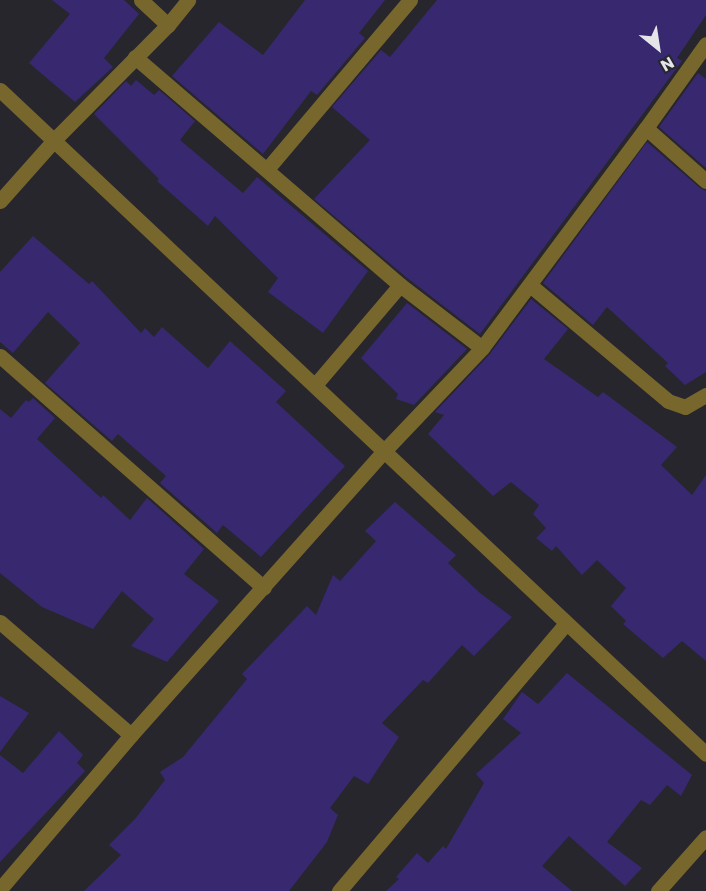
<!DOCTYPE html>
<html>
<head>
<meta charset="utf-8">
<style>
	body { margin:0 }
	#map { position:relative; width:706px; height:891px; overflow:hidden; background:#27262d; font-family:Poppins,sans-serif }
	div>[style] { position:absolute }
	.building>* { inset:0; background:#38286f }
	.street>* { height:15px; margin:-7.5px; padding:0 7.5px; transform-origin:7.5px; border-radius:7.5px; background:#78672d }
	span { translate:-50% -50%; white-space:nowrap; text-align:center; line-height:1.15; -webkit-text-stroke:4.5px #27262d; paint-order:stroke }
	.north { position:absolute; left:628px; top:18px; width:60px; height:60px; -webkit-text-stroke:4px #27262d; paint-order:stroke; rotate:150deg; font-size:16px; font-weight:700; line-height:24px; text-align:center; color:#e4e4e9 }
	.north::after { content:''; display:block; margin:auto; width:21px; height:27px; background:#e4e4e9; clip-path:polygon(50% 0,100% 100%,50% 72%,0 100%) }
</style>
</head>
<body>
<div id="map">
	<div class="building">
		<div style="clip-path:polygon(52px 0,124px 0,139px 14px,104px 58px,113px 67px,75px 102px,29px 63px,70px 14px)"></div>
		<div style="clip-path:polygon(305px 0,385px 0,359px 33px,365px 38px,317px 95px,311px 91px,263px 154px,172px 76px,219px 22px,263px 55px)"></div>
		<div style="clip-path:polygon(437px 0,706px 0,706px 15px,677px 58px,682px 61px,480px 334px,406px 277px,314px 199px,370px 140px,332px 107px,381px 50px,390px 57px)"></div>
		<div style="clip-path:polygon(698px 73px,706px 79px,706px 168px,659px 127px)"></div>
		<div style="clip-path:polygon(136px 80px,154px 95px,159px 90px,195px 121px,180px 140px,243px 193px,257px 177px,368px 271px,323px 333px,268px 292px,278px 278px,215px 216px,208px 226px,157px 181px,159px 179px,94px 114px,126px 81px,131px 86px)"></div>
		<div style="clip-path:polygon(647px 142px,700px 188px,706px 191px,706px 372px,685px 385px,665px 366px,668px 363px,607px 307px,593px 325px,543px 283px)"></div>
		<div style="clip-path:polygon(33px 236px,89px 284px,92px 281px,141px 333px,145px 328px,154px 337px,162px 327px,208px 368px,230px 341px,286px 391px,276px 402px,345px 466px,261px 557px,223px 525px,217px 533px,160px 483px,166px 476px,118px 434px,112px 441px,45px 383px,80px 343px,48px 312px,13px 353px,0 342px,0 272px)"></div>
		<div style="clip-path:polygon(531px 299px,568px 329px,544px 359px,598px 397px,603px 392px,677px 447px,661px 465px,692px 495px,706px 475px,706px 661px,682px 641px,663px 658px,623px 624px,626px 621px,611px 606px,626px 588px,597px 560px,582px 575px,556px 546px,552px 551px,536px 538px,546px 528px,533px 514px,539px 505px,511px 482px,493px 496px,428px 434px,444px 415px,435px 412px,489px 355px)"></div>
		<div style="clip-path:polygon(407px 303px,467px 349px,414px 405px,396px 399px,398px 394px,361px 358px)"></div>
		<div style="clip-path:polygon(33px 398px,55px 418px,37px 439px,101px 498px,103px 495px,130px 520px,147px 498px,204px 549px,184px 574px,219px 601px,167px 662px,131px 646px,154px 619px,122px 591px,93px 629px,42px 607px,0 573px,0 409px,11px 418px,26px 400px,29px 402px)"></div>
		<div style="clip-path:polygon(395px 502px,456px 555px,448px 563px,480px 593px,512px 617px,474px 656px,462px 645px,428px 683px,423px 680px,382px 723px,399px 737px,368px 784px,354px 776px,330px 808px,338px 815px,327px 842px,289px 891px,84px 891px,121px 855px,109px 845px,135px 819px,165px 780px,160px 772px,183px 757px,247px 679px,242px 674px,307px 606px,316px 615px,333px 575px,340px 581px,376px 541px,365px 531px)"></div>
		<div style="clip-path:polygon(567px 673px,692px 775px,681px 796px,667px 785px,650px 805px,641px 800px,607px 842px,642px 868px,625px 886px,569px 836px,542px 866px,572px 891px,386px 891px,399px 879px,396px 877px,417px 853px,428px 863px,443px 846px,446px 849px,484px 783px,476px 774px,521px 733px,503px 719px,522px 692px,538px 704px)"></div>
		<div style="clip-path:polygon(0 696px,29px 713px,0 752px)"></div>
		<div style="clip-path:polygon(59px 731px,83px 755px,77px 763px,85px 771px,0 862px,0 755px,23px 773px)"></div>
	</div>
	<div class="street">
		<div style="left:141px;top:0;width:37px;rotate:43deg"></div>
		<div style="left:135px;top:57px;width:350px;rotate:40.7deg"></div>
		<div style="left:400px;top:285px;width:103px;rotate:37.5deg"></div>
		<div style="left:0;top:90px;width:969px;rotate:43.24deg"></div>
		<div style="left:646px;top:128px;width:80px;rotate:41.5deg"></div>
		<div style="left:268px;top:168px;width:220px;rotate:-49.8deg"></div>
		<div style="left:0;top:201px;width:83px;rotate:-48.4deg"></div>
		<div style="left:55px;top:139px;width:161px;rotate:-45.3deg"></div>
		<div style="left:168px;top:25px;width:32px;rotate:-51deg"></div>
		<div style="left:530px;top:285px;width:180px;rotate:40deg"></div>
		<div style="left:668px;top:401px;width:18px;rotate:19deg"></div>
		<div style="left:685px;top:407px;width:24px;rotate:-30deg"></div>
		<div style="left:0;top:356px;width:351px;rotate:41.3deg"></div>
		<div style="left:315px;top:385px;width:131px;rotate:-49.6deg"></div>
		<div style="left:0;top:622px;width:173px;rotate:40.8deg"></div>
		<div style="left:0;top:889px;width:202px;rotate:-49.6deg"></div>
		<div style="left:131px;top:735px;width:382px;rotate:-48.3deg"></div>
		<div style="left:385px;top:450px;width:141px;rotate:-46.4deg"></div>
		<div style="left:482px;top:348px;width:274px;rotate:-53.3deg"></div>
		<div style="left:646px;top:128px;width:103px;rotate:-54.5deg"></div>
		<div style="left:339px;top:891px;width:351px;rotate:-49.7deg"></div>
		<div style="left:658px;top:891px;width:72px;rotate:-48.4deg"></div>
	</div>
	<div class="north">N</div>
</div>
</body>
</html>
